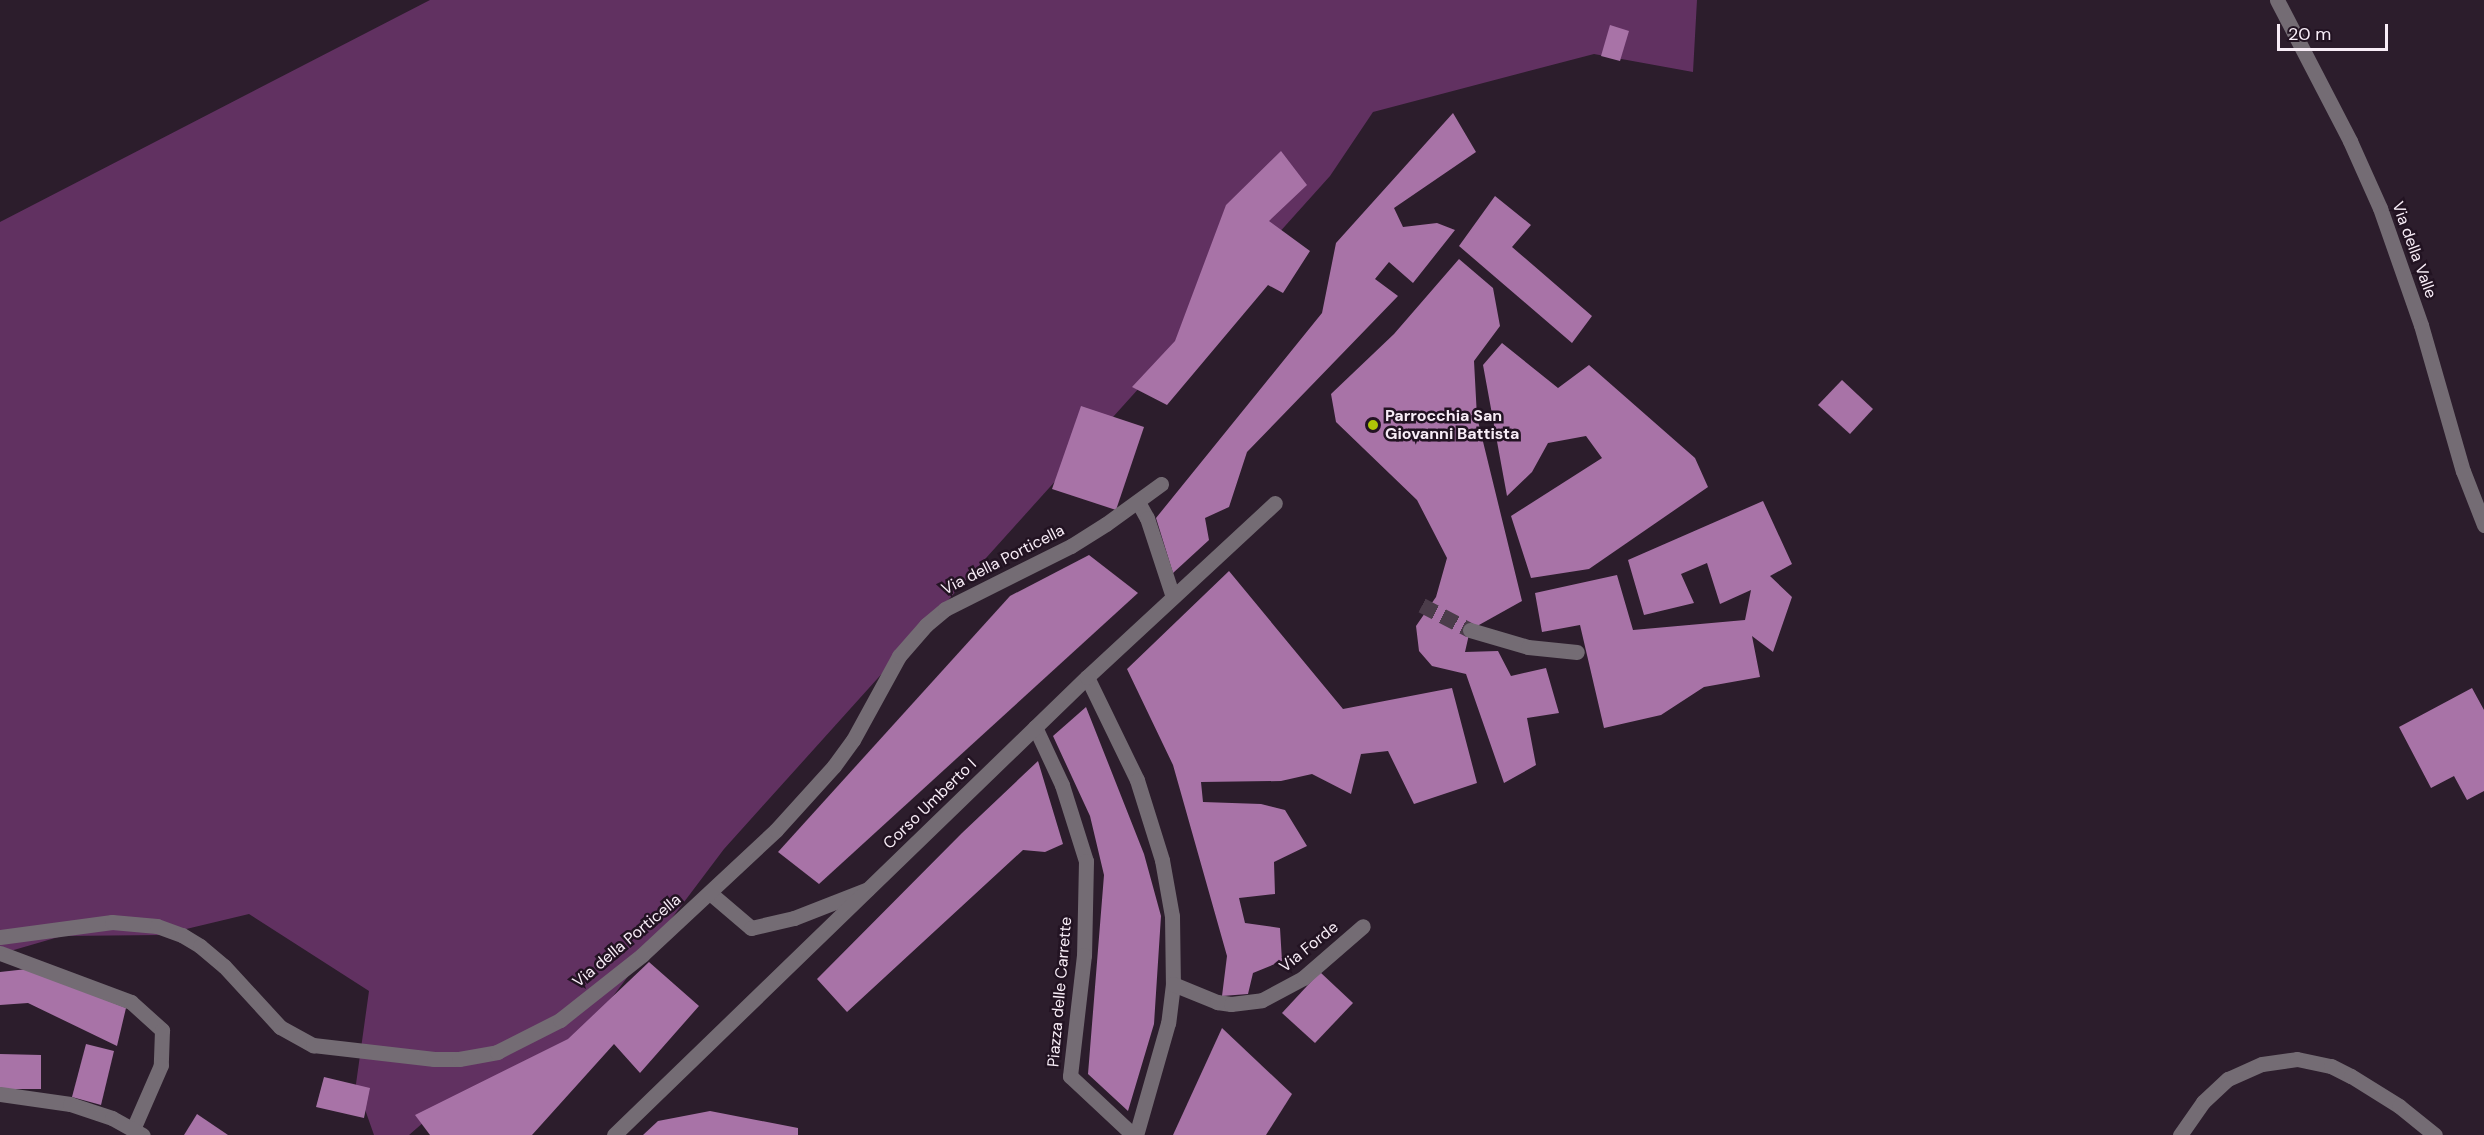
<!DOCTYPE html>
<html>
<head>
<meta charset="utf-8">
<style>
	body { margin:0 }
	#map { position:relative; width:2484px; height:1135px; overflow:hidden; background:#2c1d2c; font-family:"DM Sans",sans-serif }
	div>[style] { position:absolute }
	.forest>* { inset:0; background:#613161 }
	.building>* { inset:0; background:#a873a7 }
	.pedestrian-tunnel>* { height:15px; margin-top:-7.5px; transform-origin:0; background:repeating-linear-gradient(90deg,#4b3c4a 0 15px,transparent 0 23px) }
	.pedestrian>* { height:15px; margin:-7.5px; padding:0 7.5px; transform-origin:7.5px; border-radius:7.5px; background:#746c74 }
	.minor>* { height:15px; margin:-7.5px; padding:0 7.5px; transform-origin:7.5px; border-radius:7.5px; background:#746c74 }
	.tertiary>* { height:15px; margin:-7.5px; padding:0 7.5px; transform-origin:7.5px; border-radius:7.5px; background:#746c74 }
	.dots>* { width:16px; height:16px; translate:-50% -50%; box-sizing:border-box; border:3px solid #221322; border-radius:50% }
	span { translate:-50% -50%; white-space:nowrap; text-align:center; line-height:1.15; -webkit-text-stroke:5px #221322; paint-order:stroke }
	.street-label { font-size:16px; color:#f8edf7 }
	.poi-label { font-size:16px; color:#f8edf7; font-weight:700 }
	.left { translate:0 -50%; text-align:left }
	.scale { position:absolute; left:2277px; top:24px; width:111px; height:27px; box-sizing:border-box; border:3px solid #f8edf7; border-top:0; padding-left:8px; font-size:18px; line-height:21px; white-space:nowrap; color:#f8edf7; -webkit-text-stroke:4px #221322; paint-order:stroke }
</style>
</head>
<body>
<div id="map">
	<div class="forest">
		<div style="clip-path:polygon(430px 0,1697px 0,1693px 72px,1594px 54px,1373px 112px,1330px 176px,724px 849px,534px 1101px,440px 1108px,409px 1135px,374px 1135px,356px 1084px,369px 991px,249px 914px,161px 935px,62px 936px,0 954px,0 222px)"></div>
	</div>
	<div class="building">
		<div style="clip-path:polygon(1610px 25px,1629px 31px,1620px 61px,1601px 56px)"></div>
		<div style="clip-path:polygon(1453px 113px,1476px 152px,1394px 208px,1403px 227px,1437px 223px,1455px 230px,1413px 283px,1389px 262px,1375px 279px,1398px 296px,1247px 452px,1229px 507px,1205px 518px,1209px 540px,1173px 573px,1156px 518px,1322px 313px,1336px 243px)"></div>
		<div style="clip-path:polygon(1281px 151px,1307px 185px,1269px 221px,1310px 251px,1283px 293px,1268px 285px,1167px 405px,1132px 387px,1175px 341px,1226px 205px)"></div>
		<div style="clip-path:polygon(1495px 196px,1531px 225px,1512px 247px,1592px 316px,1572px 343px,1459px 246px)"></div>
		<div style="clip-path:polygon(1459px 259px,1493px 288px,1500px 326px,1474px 361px,1477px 417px,1522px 601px,1470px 630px,1465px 652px,1498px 651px,1511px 676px,1546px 668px,1559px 713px,1527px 718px,1536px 765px,1504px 783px,1466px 674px,1432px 666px,1419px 651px,1416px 626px,1436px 597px,1447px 558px,1417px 500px,1336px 422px,1331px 394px,1394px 334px)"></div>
		<div style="clip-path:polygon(1502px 343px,1558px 388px,1589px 365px,1695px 458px,1708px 487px,1589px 569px,1531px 578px,1511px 516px,1602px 458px,1586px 436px,1548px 443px,1532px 472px,1507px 496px,1483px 365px)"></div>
		<div style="clip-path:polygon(1842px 380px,1873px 409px,1850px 434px,1818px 405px)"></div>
		<div style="clip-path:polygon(1081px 406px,1144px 427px,1116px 510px,1052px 489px)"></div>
		<div style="clip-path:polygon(1763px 501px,1792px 564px,1770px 576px,1792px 597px,1773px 652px,1752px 636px,1760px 677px,1704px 687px,1661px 715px,1604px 728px,1580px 625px,1542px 632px,1535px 593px,1617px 575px,1633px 630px,1745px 620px,1751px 590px,1720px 604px,1707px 563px,1681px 574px,1694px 603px,1644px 615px,1628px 560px)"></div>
		<div style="clip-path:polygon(1089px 555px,1138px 593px,819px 884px,778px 852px,1010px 596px)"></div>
		<div style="clip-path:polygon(1229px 571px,1343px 709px,1452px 688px,1477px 783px,1414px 804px,1388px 751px,1361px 754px,1351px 794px,1312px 774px,1281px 781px,1201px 782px,1203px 802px,1261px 804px,1285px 810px,1307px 846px,1274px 862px,1275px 894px,1239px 898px,1245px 923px,1280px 928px,1282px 961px,1253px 973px,1248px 994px,1222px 996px,1227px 956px,1173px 765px,1127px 669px)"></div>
		<div style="clip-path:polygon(2472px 688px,2484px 710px,2484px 791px,2467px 800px,2454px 776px,2431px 788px,2399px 727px)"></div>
		<div style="clip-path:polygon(1086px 707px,1144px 854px,1161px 916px,1154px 1024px,1128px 1111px,1088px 1074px,1104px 875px,1090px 816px,1053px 736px)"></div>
		<div style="clip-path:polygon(1038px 761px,1063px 844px,1045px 852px,1023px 850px,847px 1012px,817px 979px,962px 833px)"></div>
		<div style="clip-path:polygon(649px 962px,699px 1006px,640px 1073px,614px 1044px,532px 1135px,430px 1135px,415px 1115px,568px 1039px)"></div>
		<div style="clip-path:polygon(27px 969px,126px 1008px,117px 1046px,28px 1003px,0 1005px,0 972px)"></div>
		<div style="clip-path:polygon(1320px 972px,1353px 1003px,1315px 1043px,1282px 1013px)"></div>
		<div style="clip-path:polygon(1222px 1028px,1292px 1094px,1266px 1135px,1173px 1135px)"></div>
		<div style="clip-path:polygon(86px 1044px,114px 1051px,101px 1105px,72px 1097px)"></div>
		<div style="clip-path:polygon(0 1054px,41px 1055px,41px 1089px,0 1089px)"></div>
		<div style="clip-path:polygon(324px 1077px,370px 1088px,364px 1118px,316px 1107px)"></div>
		<div style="clip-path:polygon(710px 1111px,798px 1128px,798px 1135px,643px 1135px,658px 1121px)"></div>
		<div style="clip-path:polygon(197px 1114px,228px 1135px,184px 1135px)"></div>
	</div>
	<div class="pedestrian-tunnel">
		<div style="left:1422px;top:605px;width:54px;rotate:27.5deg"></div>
	</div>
	<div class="pedestrian">
		<div style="left:1138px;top:502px;width:18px;rotate:61deg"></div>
		<div style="left:1147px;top:518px;width:83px;rotate:71.8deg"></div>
		<div style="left:1470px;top:630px;width:60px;rotate:16.3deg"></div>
		<div style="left:1528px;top:647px;width:49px;rotate:5.8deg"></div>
		<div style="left:0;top:953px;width:140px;rotate:20.5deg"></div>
		<div style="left:131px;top:1002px;width:42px;rotate:42.1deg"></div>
		<div style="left:162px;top:1030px;width:35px;rotate:92deg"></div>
		<div style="left:161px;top:1065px;width:70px;rotate:113.6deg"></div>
	</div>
	<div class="minor">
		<div style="left:2277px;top:0;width:159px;rotate:62.6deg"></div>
		<div style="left:2350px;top:141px;width:73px;rotate:65.9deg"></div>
		<div style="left:2380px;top:208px;width:124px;rotate:70.7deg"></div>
		<div style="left:2421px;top:325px;width:152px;rotate:74deg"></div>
		<div style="left:2463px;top:471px;width:58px;rotate:68.7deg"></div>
		<div style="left:1087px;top:677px;width:114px;rotate:64.1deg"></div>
		<div style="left:1137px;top:780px;width:84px;rotate:72.6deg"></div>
		<div style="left:1162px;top:860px;width:57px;rotate:79.9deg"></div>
		<div style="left:1172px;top:916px;width:68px;rotate:89.2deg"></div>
		<div style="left:1173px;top:984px;width:39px;rotate:97deg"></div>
		<div style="left:1168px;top:1023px;width:116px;rotate:105.9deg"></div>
		<div style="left:1035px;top:727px;width:64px;rotate:65deg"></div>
		<div style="left:1062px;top:785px;width:80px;rotate:72.5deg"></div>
		<div style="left:1086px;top:861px;width:94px;rotate:91.2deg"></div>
		<div style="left:1084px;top:955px;width:122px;rotate:96.6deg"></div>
		<div style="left:1070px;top:1076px;width:86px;rotate:43.1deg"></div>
		<div style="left:710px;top:893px;width:54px;rotate:40.5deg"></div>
		<div style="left:751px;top:928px;width:44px;rotate:-13.1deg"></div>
		<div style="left:794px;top:918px;width:79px;rotate:-21.4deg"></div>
		<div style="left:0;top:937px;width:113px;rotate:-7.6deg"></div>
		<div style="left:112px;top:922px;width:45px;rotate:5.1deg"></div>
		<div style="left:157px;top:926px;width:27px;rotate:20deg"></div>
		<div style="left:182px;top:935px;width:21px;rotate:31deg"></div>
		<div style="left:200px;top:946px;width:31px;rotate:40deg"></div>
		<div style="left:224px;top:966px;width:83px;rotate:47.4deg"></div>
		<div style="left:280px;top:1027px;width:38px;rotate:29deg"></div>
		<div style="left:313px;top:1045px;width:122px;rotate:6.6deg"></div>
		<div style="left:434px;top:1059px;width:25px"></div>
		<div style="left:459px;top:1059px;width:39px;rotate:-10deg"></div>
		<div style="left:497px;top:1052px;width:71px;rotate:-26.9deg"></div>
		<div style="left:560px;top:1020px;width:105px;rotate:-38.4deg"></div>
		<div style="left:642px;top:955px;width:183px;rotate:-43deg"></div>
		<div style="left:776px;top:830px;width:86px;rotate:-47.8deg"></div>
		<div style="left:834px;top:766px;width:32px;rotate:-54deg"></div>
		<div style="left:853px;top:740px;width:96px;rotate:-61.3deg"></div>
		<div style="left:899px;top:656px;width:41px;rotate:-48.9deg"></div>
		<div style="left:926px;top:625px;width:25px;rotate:-40deg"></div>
		<div style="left:945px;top:609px;width:141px;rotate:-26.6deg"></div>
		<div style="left:1071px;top:546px;width:41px;rotate:-32.2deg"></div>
		<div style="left:1106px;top:524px;width:68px;rotate:-36deg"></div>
		<div style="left:1173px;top:984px;width:48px;rotate:22.2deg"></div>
		<div style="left:1217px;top:1002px;width:14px;rotate:8deg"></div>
		<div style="left:1231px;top:1004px;width:31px;rotate:-7deg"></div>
		<div style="left:1262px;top:1000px;width:47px;rotate:-28.2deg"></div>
		<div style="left:1303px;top:978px;width:79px;rotate:-40.9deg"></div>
		<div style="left:2180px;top:1135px;width:40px;rotate:-55.1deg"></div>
		<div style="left:2203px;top:1102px;width:34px;rotate:-43deg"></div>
		<div style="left:2228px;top:1079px;width:37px;rotate:-24deg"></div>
		<div style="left:2262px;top:1064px;width:35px;rotate:-8deg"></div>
		<div style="left:2297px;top:1059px;width:35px;rotate:12deg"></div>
		<div style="left:2331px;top:1066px;width:22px;rotate:27deg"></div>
		<div style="left:2351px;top:1076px;width:57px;rotate:32deg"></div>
		<div style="left:2399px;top:1106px;width:46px;rotate:38.9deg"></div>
	</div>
	<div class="tertiary">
		<div style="left:0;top:1094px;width:71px;rotate:8.1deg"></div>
		<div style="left:70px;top:1104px;width:44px;rotate:18.4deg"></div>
		<div style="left:112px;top:1118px;width:35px;rotate:29deg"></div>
		<div style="left:614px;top:1135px;width:658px;rotate:-44.08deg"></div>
		<div style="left:1087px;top:677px;width:256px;rotate:-42.8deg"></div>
	</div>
	<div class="dots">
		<div style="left:1373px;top:425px;background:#afc506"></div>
	</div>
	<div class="street-label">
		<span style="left:2414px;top:250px;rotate:70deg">Via della Valle</span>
		<span style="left:1003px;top:560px;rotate:-27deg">Via della Porticella</span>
		<span style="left:930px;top:804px;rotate:-44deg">Corso Umberto I</span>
		<span style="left:627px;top:941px;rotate:-40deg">Via della Porticella</span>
		<span style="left:1309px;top:947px;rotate:-39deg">Via Forde</span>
		<span style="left:1060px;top:992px;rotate:-85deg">Piazza delle Carrette</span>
	</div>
	<div class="poi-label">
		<span class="left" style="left:1385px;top:425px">Parrocchia San<br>Giovanni Battista</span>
	</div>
	<div class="scale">20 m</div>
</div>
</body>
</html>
